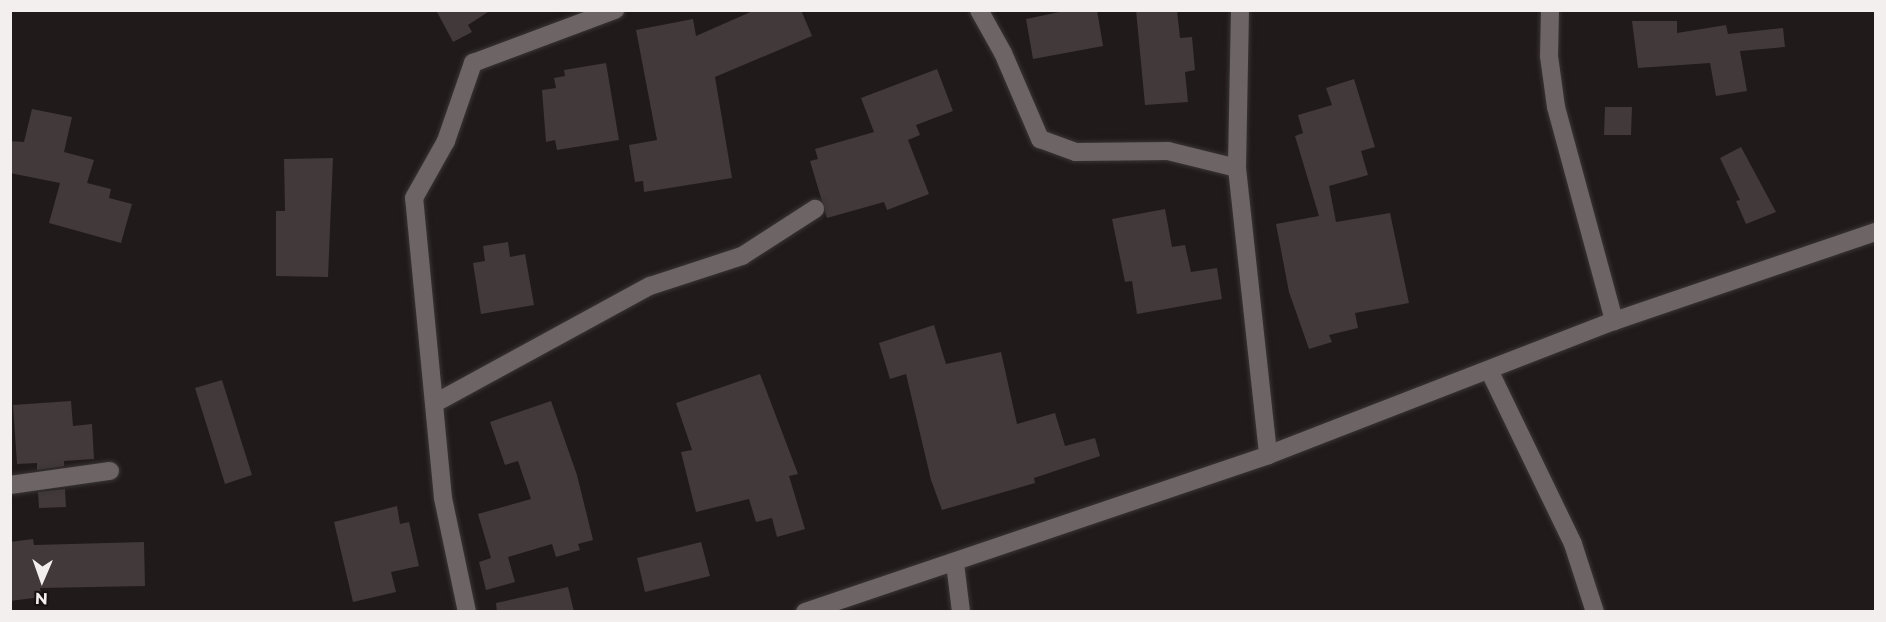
<!DOCTYPE html>
<html>
<head>
<meta charset="utf-8">
<style>
	body { margin:0 }
	#map { position:relative; width:1886px; height:622px; overflow:hidden; background:#211a1b; font-family:Montserrat,sans-serif }
	div>[style] { position:absolute }
	.building>* { inset:0; background:#41393a }
	.roads { filter:drop-shadow(0 0 2px #3a3535) drop-shadow(0 0 2px #3a3535) }
	.minor>* { height:18px; margin:-9px; padding:0 9px; transform-origin:9px; border-radius:9px; background:#6d6565 }
	span { translate:-50% -50%; white-space:nowrap; text-align:center; line-height:1.15; -webkit-text-stroke:6px #181112; paint-order:stroke }
	.frame { position:absolute; inset:0; border:12px solid #f4efef; pointer-events:none }
	.north { position:absolute; left:12px; top:550px; width:60px; height:60px; -webkit-text-stroke:4px #181112; paint-order:stroke; rotate:182deg; font-size:16px; font-weight:700; line-height:24px; text-align:center; color:#f4efef }
	.north::after { content:''; display:block; margin:auto; width:21px; height:27px; background:#f4efef; clip-path:polygon(50% 0,100% 100%,50% 72%,0 100%) }
</style>
</head>
<body>
<div id="map">
	<div class="building">
		<div style="clip-path:polygon(436px 10px,491px 10px,468px 25px,472px 32px,453px 42px)"></div>
		<div style="clip-path:polygon(755px 10px,801px 10px,812px 36px,715px 77px,732px 178px,644px 192px,643px 181px,635px 182px,629px 145px,657px 140px,636px 30px,693px 19px,696px 36px)"></div>
		<div style="clip-path:polygon(1069px 10px,1097px 10px,1103px 46px,1033px 59px,1026px 19px)"></div>
		<div style="clip-path:polygon(1136px 10px,1177px 10px,1180px 38px,1192px 37px,1195px 70px,1185px 72px,1188px 102px,1145px 105px)"></div>
		<div style="clip-path:polygon(1632px 21px,1677px 21px,1677px 33px,1726px 25px,1728px 34px,1783px 28px,1785px 47px,1740px 51px,1747px 91px,1716px 96px,1710px 63px,1638px 68px)"></div>
		<div style="clip-path:polygon(606px 63px,619px 140px,557px 150px,555px 140px,546px 142px,542px 90px,556px 88px,554px 78px,565px 76px,564px 70px)"></div>
		<div style="clip-path:polygon(937px 69px,953px 111px,916px 125px,920px 135px,908px 140px,929px 194px,887px 210px,884px 202px,827px 218px,810px 161px,818px 159px,815px 149px,874px 132px,861px 98px)"></div>
		<div style="clip-path:polygon(1354px 79px,1375px 147px,1361px 151px,1368px 175px,1329px 186px,1336px 222px,1390px 213px,1409px 303px,1355px 313px,1358px 328px,1329px 335px,1332px 342px,1309px 349px,1289px 292px,1276px 224px,1319px 216px,1295px 136px,1303px 133px,1298px 115px,1332px 105px,1326px 88px)"></div>
		<div style="clip-path:polygon(1605px 107px,1632px 107px,1631px 135px,1604px 135px)"></div>
		<div style="clip-path:polygon(32px 109px,72px 117px,64px 152px,94px 160px,87px 183px,111px 189px,109px 198px,132px 204px,121px 243px,49px 223px,60px 183px,10px 173px,10px 141px,24px 142px)"></div>
		<div style="clip-path:polygon(1741px 147px,1776px 212px,1746px 224px,1736px 201px,1740px 200px,1720px 158px)"></div>
		<div style="clip-path:polygon(333px 158px,328px 277px,276px 276px,276px 211px,285px 211px,284px 159px)"></div>
		<div style="clip-path:polygon(1165px 209px,1172px 247px,1185px 245px,1191px 272px,1217px 268px,1222px 299px,1137px 314px,1132px 281px,1125px 282px,1112px 219px)"></div>
		<div style="clip-path:polygon(508px 242px,510px 257px,525px 254px,534px 305px,481px 314px,473px 263px,485px 261px,483px 246px)"></div>
		<div style="clip-path:polygon(934px 325px,946px 364px,1001px 352px,1017px 424px,1055px 413px,1065px 446px,1095px 438px,1100px 456px,1034px 478px,1035px 483px,942px 510px,931px 480px,906px 374px,890px 379px,879px 343px)"></div>
		<div style="clip-path:polygon(760px 374px,798px 474px,789px 476px,805px 529px,777px 537px,772px 518px,756px 522px,749px 499px,696px 512px,681px 452px,692px 450px,676px 403px)"></div>
		<div style="clip-path:polygon(222px 380px,252px 475px,225px 484px,195px 388px)"></div>
		<div style="clip-path:polygon(71px 401px,73px 426px,92px 424px,94px 459px,64px 461px,64px 466px,37px 470px,37px 463px,17px 464px,13px 405px)"></div>
		<div style="clip-path:polygon(551px 401px,577px 475px,593px 540px,578px 544px,580px 550px,556px 557px,552px 544px,508px 557px,515px 582px,486px 590px,479px 562px,491px 558px,478px 514px,531px 499px,518px 461px,505px 465px,490px 422px)"></div>
		<div style="clip-path:polygon(65px 489px,66px 507px,39px 508px,38px 492px)"></div>
		<div style="clip-path:polygon(397px 506px,400px 524px,409px 522px,419px 566px,391px 572px,396px 592px,353px 602px,334px 522px)"></div>
		<div style="clip-path:polygon(33px 539px,34px 545px,144px 542px,145px 586px,40px 588px,41px 597px,10px 601px,10px 542px)"></div>
		<div style="clip-path:polygon(701px 542px,710px 576px,645px 592px,637px 558px)"></div>
		<div style="clip-path:polygon(568px 587px,574px 612px,497px 612px,496px 603px)"></div>
	</div>
	<div class="roads">
		<div class="minor">
			<div style="left:979px;top:10px;width:49px;rotate:60.8deg"></div>
			<div style="left:1003px;top:53px;width:94px;rotate:66.7deg"></div>
			<div style="left:1040px;top:139px;width:38px;rotate:20deg"></div>
			<div style="left:1076px;top:152px;width:92px;rotate:-0.6deg"></div>
			<div style="left:1168px;top:151px;width:71px;rotate:13.8deg"></div>
			<div style="left:1240px;top:10px;width:158px;rotate:91.1deg"></div>
			<div style="left:1237px;top:168px;width:289px;rotate:83.8deg"></div>
			<div style="left:1550px;top:10px;width:46px;rotate:91.2deg"></div>
			<div style="left:1549px;top:56px;width:51px;rotate:82.2deg"></div>
			<div style="left:1556px;top:107px;width:222px;rotate:74.8deg"></div>
			<div style="left:1489px;top:370px;width:193px;rotate:64.2deg"></div>
			<div style="left:1573px;top:544px;width:71px;rotate:72.1deg"></div>
			<div style="left:435px;top:403px;width:245px;rotate:-28.6deg"></div>
			<div style="left:650px;top:286px;width:97px;rotate:-18.1deg"></div>
			<div style="left:742px;top:256px;width:87px;rotate:-32.8deg"></div>
			<div style="left:10px;top:485px;width:101px;rotate:-8deg"></div>
			<div style="left:955px;top:563px;width:49px;rotate:83deg"></div>
			<div style="left:467px;top:612px;width:116px;rotate:-101.9deg"></div>
			<div style="left:443px;top:498px;width:301px;rotate:-95.5deg"></div>
			<div style="left:414px;top:198px;width:65px;rotate:-60.7deg"></div>
			<div style="left:446px;top:141px;width:83px;rotate:-70.9deg"></div>
			<div style="left:473px;top:63px;width:152px;rotate:-20.5deg"></div>
			<div style="left:805px;top:612px;width:489px;rotate:-18.7deg"></div>
			<div style="left:1268px;top:455px;width:371px;rotate:-21.2deg"></div>
			<div style="left:1614px;top:321px;width:277px;rotate:-18.8deg"></div>
		</div>
	</div>
	<div class="frame"></div>
	<div class="north">N</div>
</div>
</body>
</html>
